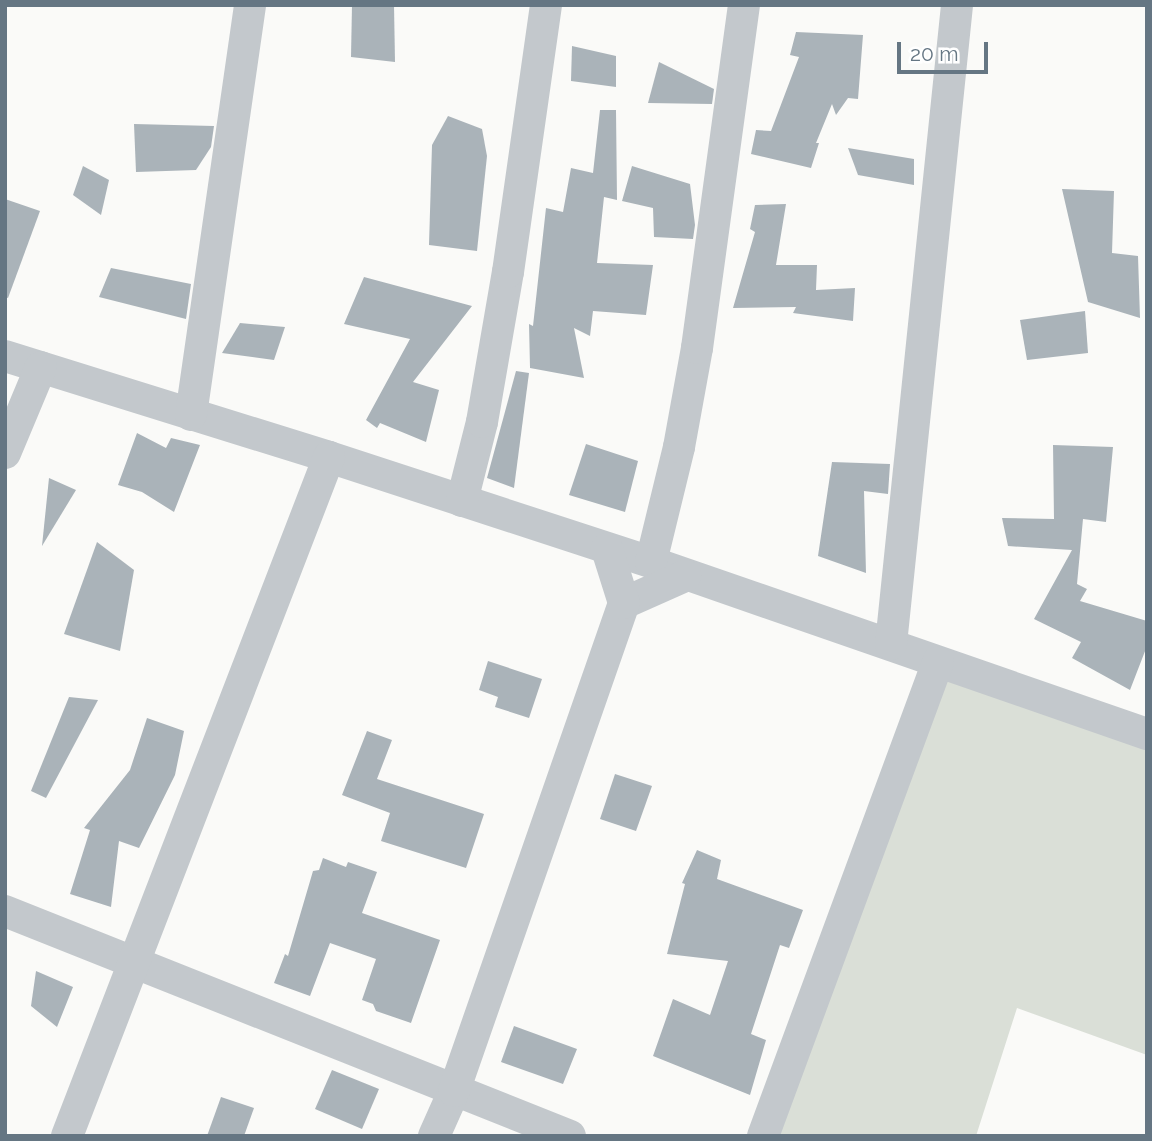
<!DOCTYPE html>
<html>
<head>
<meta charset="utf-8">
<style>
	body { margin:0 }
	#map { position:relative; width:1152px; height:1141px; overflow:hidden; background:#fafaf8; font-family:Raleway,sans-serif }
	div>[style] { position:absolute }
	.green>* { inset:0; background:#dadfd7 }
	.building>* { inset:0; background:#aab3b9 }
	.minor>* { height:32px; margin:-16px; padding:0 16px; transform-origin:16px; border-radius:16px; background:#c3c8cc }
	span { translate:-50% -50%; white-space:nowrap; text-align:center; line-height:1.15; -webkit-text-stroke:7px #fff; paint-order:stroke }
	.frame { position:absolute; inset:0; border:7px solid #657683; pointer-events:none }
	.scale { position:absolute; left:897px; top:42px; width:91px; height:32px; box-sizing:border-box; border:4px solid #657683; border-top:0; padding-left:9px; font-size:21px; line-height:24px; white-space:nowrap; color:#657683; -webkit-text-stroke:5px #fff; paint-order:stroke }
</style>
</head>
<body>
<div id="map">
	<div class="green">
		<div style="clip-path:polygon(942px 675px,1147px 750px,1147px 1055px,1017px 1008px,976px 1136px,773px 1136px)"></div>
	</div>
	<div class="building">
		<div style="clip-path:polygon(352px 5px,394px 5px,395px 62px,351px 57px)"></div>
		<div style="clip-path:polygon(796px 32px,863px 35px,858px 99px,848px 98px,836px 115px,832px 104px,816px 143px,819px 143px,811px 168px,751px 154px,756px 130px,771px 131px,799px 57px,790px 55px)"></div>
		<div style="clip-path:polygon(572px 46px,616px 56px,616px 87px,571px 81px)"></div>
		<div style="clip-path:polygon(659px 62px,714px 89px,712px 104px,648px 103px)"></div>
		<div style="clip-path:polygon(600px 110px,616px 110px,617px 200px,604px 197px,597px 263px,653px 265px,646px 315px,593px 311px,590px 336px,574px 328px,584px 378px,530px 368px,529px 324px,533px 326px,546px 208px,563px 212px,571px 168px,593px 173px)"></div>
		<div style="clip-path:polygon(448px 116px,482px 129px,487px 156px,477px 251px,429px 245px,432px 145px)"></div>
		<div style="clip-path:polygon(134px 124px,214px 126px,211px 147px,196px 170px,136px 172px)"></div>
		<div style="clip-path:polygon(848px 148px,914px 159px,914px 185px,858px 175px)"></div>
		<div style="clip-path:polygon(83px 166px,109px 180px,101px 215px,73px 195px)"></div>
		<div style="clip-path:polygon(632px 166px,690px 184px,695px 225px,693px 239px,654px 237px,653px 208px,622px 201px)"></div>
		<div style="clip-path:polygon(1062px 189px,1114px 191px,1112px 253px,1138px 256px,1140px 318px,1088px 302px)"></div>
		<div style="clip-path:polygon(5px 199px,40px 211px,8px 298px,5px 297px)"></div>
		<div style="clip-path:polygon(786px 204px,776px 265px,817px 265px,816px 290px,855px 288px,853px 321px,793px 313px,796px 307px,733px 308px,755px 232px,750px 229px,755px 205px)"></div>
		<div style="clip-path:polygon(111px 268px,191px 284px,186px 319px,99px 297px)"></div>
		<div style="clip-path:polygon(364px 277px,472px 306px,413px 382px,439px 390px,426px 442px,380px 423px,377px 428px,366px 420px,410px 339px,344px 324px)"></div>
		<div style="clip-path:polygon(1085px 311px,1088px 353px,1027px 360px,1020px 320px)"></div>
		<div style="clip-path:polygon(240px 323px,285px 327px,274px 360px,222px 353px)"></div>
		<div style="clip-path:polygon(516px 371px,529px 373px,514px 488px,487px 478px)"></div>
		<div style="clip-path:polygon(137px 433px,166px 448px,171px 438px,200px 445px,174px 512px,142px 492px,118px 485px)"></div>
		<div style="clip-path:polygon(586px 444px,638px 461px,625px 512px,569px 495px)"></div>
		<div style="clip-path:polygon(1053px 445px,1113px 447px,1106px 522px,1083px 519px,1077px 584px,1087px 589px,1080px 601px,1147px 621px,1147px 646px,1130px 690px,1072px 658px,1081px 642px,1034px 619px,1072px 550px,1008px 546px,1002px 518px,1054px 519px)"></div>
		<div style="clip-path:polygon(832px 462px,890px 464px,888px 494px,864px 491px,866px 573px,818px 556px)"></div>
		<div style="clip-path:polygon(49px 478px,76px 490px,42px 546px)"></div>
		<div style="clip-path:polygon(97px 542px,134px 570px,120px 651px,64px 634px)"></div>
		<div style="clip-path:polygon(488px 661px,542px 679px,529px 718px,495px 707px,498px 697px,479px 690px)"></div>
		<div style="clip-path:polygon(69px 697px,98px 700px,46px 798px,31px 791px)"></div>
		<div style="clip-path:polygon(147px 718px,184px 731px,175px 775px,139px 848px,119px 841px,111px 907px,70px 894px,90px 830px,84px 828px,130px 770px)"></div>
		<div style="clip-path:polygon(367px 731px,392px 740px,377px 779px,484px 814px,466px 868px,381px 841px,390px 813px,342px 795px)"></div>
		<div style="clip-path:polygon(615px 774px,652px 786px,636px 831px,600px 819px)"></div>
		<div style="clip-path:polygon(697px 850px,721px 860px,717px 879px,803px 910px,789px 948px,780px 945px,751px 1034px,766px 1040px,750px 1095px,653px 1056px,673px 999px,710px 1015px,728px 961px,667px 954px,685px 884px,682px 883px)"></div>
		<div style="clip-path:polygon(323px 858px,346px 867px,348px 862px,377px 872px,362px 913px,440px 940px,411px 1023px,376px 1011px,373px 1004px,362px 1000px,376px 959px,330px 943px,310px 996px,274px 983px,285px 954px,288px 956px,313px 871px,319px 870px)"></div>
		<div style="clip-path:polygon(36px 971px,73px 987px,57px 1027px,31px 1006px)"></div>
		<div style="clip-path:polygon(514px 1026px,577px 1049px,563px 1084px,501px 1062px)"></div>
		<div style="clip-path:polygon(332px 1070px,379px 1089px,362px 1129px,315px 1109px)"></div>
		<div style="clip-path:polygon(221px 1097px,254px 1108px,244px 1136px,207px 1136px)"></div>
	</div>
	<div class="minor">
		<div style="left:5px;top:356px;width:339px;rotate:17.3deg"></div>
		<div style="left:329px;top:457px;width:339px;rotate:18.1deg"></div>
		<div style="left:651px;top:562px;width:525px;rotate:19.13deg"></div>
		<div style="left:191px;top:415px;width:414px;rotate:-81.8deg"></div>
		<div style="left:5px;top:453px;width:93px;rotate:-67.3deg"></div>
		<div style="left:462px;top:501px;width:81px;rotate:-75.8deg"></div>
		<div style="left:482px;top:422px;width:152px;rotate:-80.2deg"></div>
		<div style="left:508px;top:272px;width:270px;rotate:-81.9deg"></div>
		<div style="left:651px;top:562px;width:118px;rotate:-76.3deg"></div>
		<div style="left:679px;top:447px;width:101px;rotate:-79.7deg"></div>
		<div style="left:697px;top:348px;width:346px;rotate:-82.2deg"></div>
		<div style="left:624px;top:603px;width:67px;rotate:-23.9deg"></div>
		<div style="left:891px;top:644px;width:642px;rotate:-84.1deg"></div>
		<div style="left:5px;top:911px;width:608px;rotate:21.71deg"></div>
		<div style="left:67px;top:1136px;width:728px;rotate:-68.9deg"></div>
		<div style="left:434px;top:1136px;width:49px;rotate:-66deg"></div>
		<div style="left:454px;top:1091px;width:517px;rotate:-70.79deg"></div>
		<div style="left:624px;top:603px;width:57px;rotate:-107.5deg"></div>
		<div style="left:763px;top:1136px;width:505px;rotate:-69.74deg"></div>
	</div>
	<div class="frame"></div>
	<div class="scale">20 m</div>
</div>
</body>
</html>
